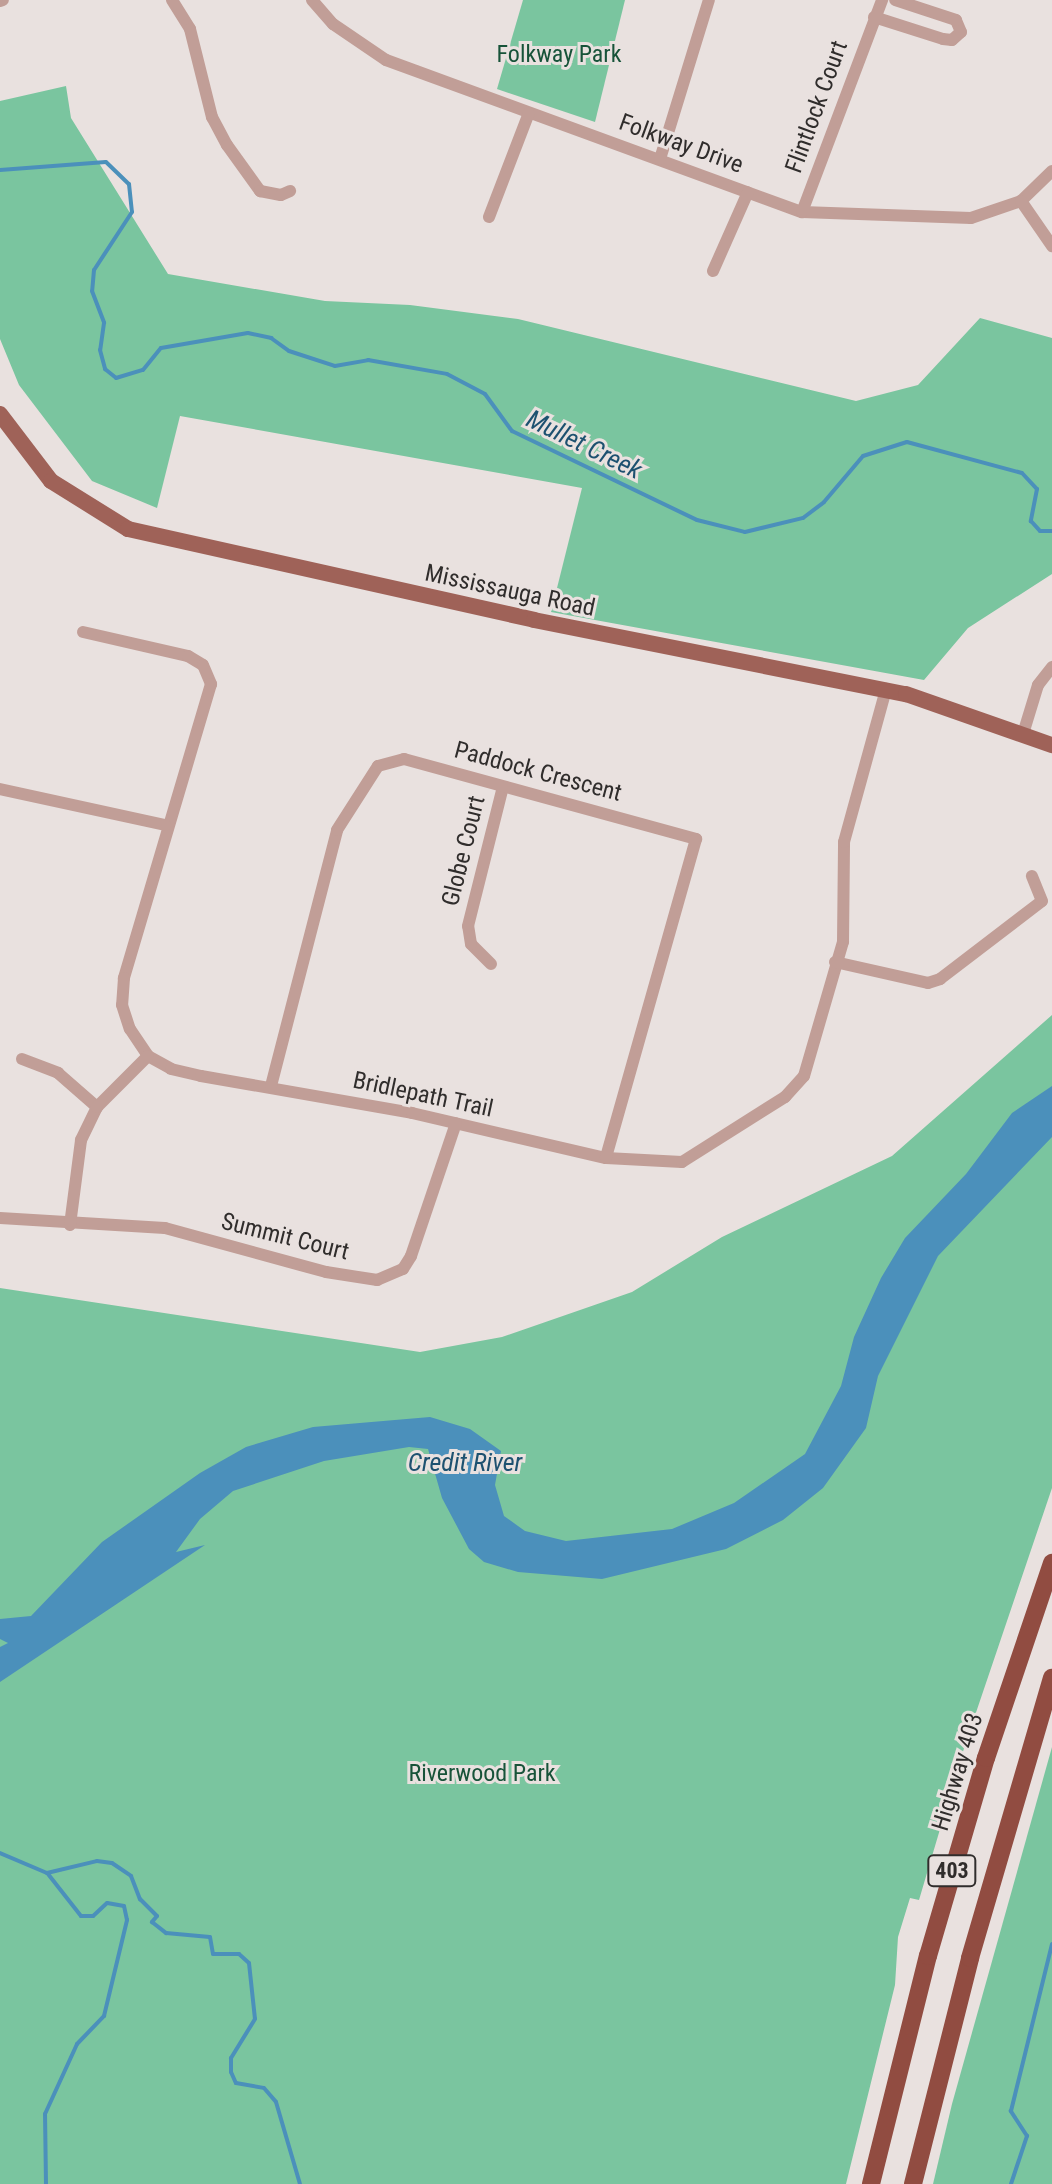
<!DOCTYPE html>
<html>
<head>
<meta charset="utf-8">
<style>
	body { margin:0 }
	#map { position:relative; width:1052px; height:2184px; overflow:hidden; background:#e9e1df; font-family:"Roboto Condensed",sans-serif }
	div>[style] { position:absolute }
	.green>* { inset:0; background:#7ac59f }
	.water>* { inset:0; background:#4b90bb }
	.stream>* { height:4px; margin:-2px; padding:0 2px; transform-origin:2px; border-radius:2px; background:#4b90bb }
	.minor>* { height:12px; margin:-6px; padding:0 6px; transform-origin:6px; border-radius:6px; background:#c19e97 }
	.major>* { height:16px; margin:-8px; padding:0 8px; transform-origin:8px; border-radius:8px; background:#9f6258 }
	.highway>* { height:18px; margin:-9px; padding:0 9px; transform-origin:9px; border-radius:9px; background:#914c41 }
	span { translate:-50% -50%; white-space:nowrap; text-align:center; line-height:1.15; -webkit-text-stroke:6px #e9e1df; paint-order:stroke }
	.shield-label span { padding:2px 6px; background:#e9e1df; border:2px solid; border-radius:6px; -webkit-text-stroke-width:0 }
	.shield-label { font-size:22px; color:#302d2c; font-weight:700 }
	.park-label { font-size:24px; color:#175339 }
	.street-label { font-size:24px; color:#302d2c }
	.water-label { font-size:26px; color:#1d5170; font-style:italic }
</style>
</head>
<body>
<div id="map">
	<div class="green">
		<div style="clip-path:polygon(523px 0,625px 0,595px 122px,497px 89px)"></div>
		<div style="clip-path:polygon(66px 86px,71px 118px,168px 274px,325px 301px,410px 305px,518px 319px,856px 401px,918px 385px,980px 318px,1052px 338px,1052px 574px,968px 628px,924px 680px,551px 612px,582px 488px,180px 416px,157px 508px,92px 481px,19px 385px,0 339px,0 101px)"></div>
		<div style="clip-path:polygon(1052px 1015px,1052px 1488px,965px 1745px,919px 1900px,910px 1898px,898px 1937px,895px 1985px,846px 2184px,0 2184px,0 1288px,420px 1352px,502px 1337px,632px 1292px,722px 1237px,892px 1156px)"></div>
		<div style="clip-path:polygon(1052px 1747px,1052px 2184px,933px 2184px,952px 2104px)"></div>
	</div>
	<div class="water">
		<div style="clip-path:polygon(1052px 1086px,1052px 1137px,938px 1256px,878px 1376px,866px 1428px,823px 1488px,783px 1520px,726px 1549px,602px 1579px,518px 1572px,484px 1562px,469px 1549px,442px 1498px,428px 1449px,409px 1447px,324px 1461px,233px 1491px,200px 1519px,176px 1552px,205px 1545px,0 1682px,0 1647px,8px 1643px,0 1639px,0 1619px,31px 1616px,102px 1542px,200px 1473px,246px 1447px,313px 1427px,430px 1417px,470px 1429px,501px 1451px,495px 1485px,504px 1516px,525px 1531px,566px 1541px,672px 1529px,734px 1503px,805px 1454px,841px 1386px,854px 1337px,881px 1278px,905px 1238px,966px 1174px,1012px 1113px)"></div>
	</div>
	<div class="stream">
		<div style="left:0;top:170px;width:106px;rotate:-4.3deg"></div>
		<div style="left:106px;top:162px;width:32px;rotate:44deg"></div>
		<div style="left:129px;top:184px;width:28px;rotate:84deg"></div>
		<div style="left:132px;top:212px;width:69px;rotate:123.2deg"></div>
		<div style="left:94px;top:270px;width:21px;rotate:95deg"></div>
		<div style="left:92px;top:291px;width:34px;rotate:69deg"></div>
		<div style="left:104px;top:323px;width:27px;rotate:98deg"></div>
		<div style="left:100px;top:350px;width:20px;rotate:75deg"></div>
		<div style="left:105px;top:369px;width:14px;rotate:39deg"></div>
		<div style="left:116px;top:378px;width:28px;rotate:-17deg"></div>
		<div style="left:143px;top:370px;width:28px;rotate:-51deg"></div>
		<div style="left:161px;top:348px;width:88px;rotate:-9.8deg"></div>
		<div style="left:248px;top:333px;width:24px;rotate:12deg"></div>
		<div style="left:271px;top:338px;width:22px;rotate:36deg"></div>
		<div style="left:289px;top:351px;width:48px;rotate:18.1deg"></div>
		<div style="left:335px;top:366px;width:34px;rotate:-10deg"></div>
		<div style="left:368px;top:360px;width:80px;rotate:10deg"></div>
		<div style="left:447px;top:374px;width:43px;rotate:27.8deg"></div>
		<div style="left:485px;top:394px;width:46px;rotate:53.9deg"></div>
		<div style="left:512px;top:431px;width:205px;rotate:25.7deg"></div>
		<div style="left:697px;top:520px;width:49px;rotate:14deg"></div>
		<div style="left:745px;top:532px;width:60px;rotate:-13.6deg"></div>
		<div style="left:803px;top:518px;width:26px;rotate:-37deg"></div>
		<div style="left:824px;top:502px;width:60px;rotate:-49.7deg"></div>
		<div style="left:863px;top:456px;width:46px;rotate:-17.7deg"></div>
		<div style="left:907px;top:442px;width:119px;rotate:15.1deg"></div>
		<div style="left:1022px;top:473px;width:22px;rotate:47deg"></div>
		<div style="left:1037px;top:489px;width:33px;rotate:101deg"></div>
		<div style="left:1031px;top:521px;width:13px;rotate:48deg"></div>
		<div style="left:1040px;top:531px;width:12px"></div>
		<div style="left:0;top:1853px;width:51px;rotate:23.1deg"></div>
		<div style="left:47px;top:1873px;width:51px;rotate:-13.5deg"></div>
		<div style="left:97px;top:1861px;width:15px;rotate:8deg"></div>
		<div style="left:112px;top:1863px;width:23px;rotate:34deg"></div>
		<div style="left:131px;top:1876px;width:25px;rotate:69deg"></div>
		<div style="left:140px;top:1899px;width:24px;rotate:45deg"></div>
		<div style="left:157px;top:1916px;width:8px;rotate:130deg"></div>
		<div style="left:152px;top:1922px;width:18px;rotate:38deg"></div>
		<div style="left:166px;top:1933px;width:44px;rotate:5.2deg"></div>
		<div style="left:210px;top:1937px;width:17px;rotate:80deg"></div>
		<div style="left:213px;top:1954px;width:26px"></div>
		<div style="left:239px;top:1954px;width:13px;rotate:42deg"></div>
		<div style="left:249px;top:1963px;width:56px;rotate:83.9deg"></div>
		<div style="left:255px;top:2019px;width:46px;rotate:121.6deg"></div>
		<div style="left:231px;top:2058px;width:14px;rotate:90deg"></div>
		<div style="left:231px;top:2072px;width:12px;rotate:66deg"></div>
		<div style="left:236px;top:2083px;width:28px;rotate:10deg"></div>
		<div style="left:264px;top:2088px;width:18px;rotate:49deg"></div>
		<div style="left:276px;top:2102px;width:85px;rotate:73.7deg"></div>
		<div style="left:46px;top:2184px;width:70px;rotate:-90.8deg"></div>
		<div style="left:45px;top:2114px;width:77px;rotate:-65.4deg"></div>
		<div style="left:77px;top:2044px;width:39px;rotate:-46deg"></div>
		<div style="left:104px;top:2016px;width:99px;rotate:-76.5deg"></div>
		<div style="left:127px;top:1920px;width:14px;rotate:-102deg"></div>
		<div style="left:124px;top:1906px;width:17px;rotate:-170deg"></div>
		<div style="left:107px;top:1903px;width:19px;rotate:137deg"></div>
		<div style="left:93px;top:1916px;width:12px;rotate:180deg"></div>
		<div style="left:81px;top:1916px;width:53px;rotate:-128.2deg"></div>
		<div style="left:1011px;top:2184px;width:51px;rotate:-71.6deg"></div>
		<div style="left:1027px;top:2136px;width:30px;rotate:-123deg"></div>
		<div style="left:1011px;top:2111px;width:172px;rotate:-76.2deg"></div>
	</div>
	<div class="minor">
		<div style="left:172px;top:0;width:34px;rotate:58deg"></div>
		<div style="left:190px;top:29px;width:91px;rotate:76deg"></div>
		<div style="left:212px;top:117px;width:32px;rotate:62deg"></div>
		<div style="left:227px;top:145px;width:57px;rotate:54.3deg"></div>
		<div style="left:260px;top:191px;width:21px;rotate:11deg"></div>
		<div style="left:281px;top:195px;width:10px;rotate:-24deg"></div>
		<div style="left:312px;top:0;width:32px;rotate:49deg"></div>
		<div style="left:333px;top:24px;width:64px;rotate:34.2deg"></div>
		<div style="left:386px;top:60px;width:443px;rotate:20.1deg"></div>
		<div style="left:802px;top:212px;width:169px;rotate:2deg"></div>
		<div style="left:971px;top:218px;width:53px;rotate:-18.8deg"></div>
		<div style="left:1021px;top:201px;width:43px;rotate:-44.1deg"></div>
		<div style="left:0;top:1px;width:3px;rotate:-18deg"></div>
		<div style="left:874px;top:17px;width:72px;rotate:17.7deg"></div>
		<div style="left:943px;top:39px;width:9px;rotate:6deg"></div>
		<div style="left:952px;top:40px;width:12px;rotate:-42deg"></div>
		<div style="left:961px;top:32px;width:13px;rotate:-113deg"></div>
		<div style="left:956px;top:20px;width:64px;rotate:-161.8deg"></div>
		<div style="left:660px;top:159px;width:166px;rotate:-72.9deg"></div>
		<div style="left:1021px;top:201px;width:55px;rotate:55.4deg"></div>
		<div style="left:802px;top:212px;width:227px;rotate:-69.3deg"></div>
		<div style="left:489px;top:217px;width:111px;rotate:-69deg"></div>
		<div style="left:713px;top:271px;width:86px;rotate:-66.1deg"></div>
		<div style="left:83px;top:632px;width:108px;rotate:12.9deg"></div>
		<div style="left:188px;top:656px;width:17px;rotate:31deg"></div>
		<div style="left:203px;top:665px;width:21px;rotate:67deg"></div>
		<div style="left:211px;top:684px;width:307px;rotate:106.5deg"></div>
		<div style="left:124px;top:978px;width:27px;rotate:94deg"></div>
		<div style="left:122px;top:1005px;width:25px;rotate:72deg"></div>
		<div style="left:130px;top:1029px;width:32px;rotate:56deg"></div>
		<div style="left:148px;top:1056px;width:26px;rotate:29deg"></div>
		<div style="left:171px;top:1069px;width:31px;rotate:13deg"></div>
		<div style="left:201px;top:1076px;width:214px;rotate:9.9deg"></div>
		<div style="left:412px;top:1113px;width:199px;rotate:13.1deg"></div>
		<div style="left:606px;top:1158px;width:76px;rotate:3deg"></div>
		<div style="left:682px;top:1162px;width:122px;rotate:-32.3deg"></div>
		<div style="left:785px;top:1097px;width:28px;rotate:-48deg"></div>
		<div style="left:804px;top:1076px;width:140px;rotate:-73.8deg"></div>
		<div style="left:843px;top:942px;width:100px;rotate:-89.4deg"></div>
		<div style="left:844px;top:842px;width:159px;rotate:-74.6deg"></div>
		<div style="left:1023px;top:734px;width:51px;rotate:-73deg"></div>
		<div style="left:1038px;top:685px;width:23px;rotate:-52deg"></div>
		<div style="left:0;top:789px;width:169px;rotate:12.3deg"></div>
		<div style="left:835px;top:962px;width:95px;rotate:12.7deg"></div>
		<div style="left:928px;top:983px;width:13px;rotate:-18deg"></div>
		<div style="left:940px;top:979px;width:128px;rotate:-37.4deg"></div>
		<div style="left:1042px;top:901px;width:27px;rotate:-112deg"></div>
		<div style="left:491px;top:964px;width:28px;rotate:-135deg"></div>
		<div style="left:471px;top:944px;width:18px;rotate:-99deg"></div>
		<div style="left:468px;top:926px;width:143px;rotate:-75.9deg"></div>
		<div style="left:22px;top:1059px;width:39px;rotate:21deg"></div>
		<div style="left:58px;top:1073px;width:52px;rotate:41.1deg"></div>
		<div style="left:271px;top:1086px;width:264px;rotate:-75.5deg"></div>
		<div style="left:337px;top:830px;width:76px;rotate:-57.4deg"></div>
		<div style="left:378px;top:766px;width:27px;rotate:-15deg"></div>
		<div style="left:404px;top:759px;width:303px;rotate:15.3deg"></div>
		<div style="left:696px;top:839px;width:331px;rotate:105.8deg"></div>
		<div style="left:0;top:1218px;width:165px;rotate:3.5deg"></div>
		<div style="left:165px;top:1228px;width:167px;rotate:15.3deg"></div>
		<div style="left:326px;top:1272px;width:52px;rotate:8.9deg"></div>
		<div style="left:377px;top:1280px;width:28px;rotate:-23deg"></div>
		<div style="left:403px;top:1269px;width:15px;rotate:-58deg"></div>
		<div style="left:411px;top:1256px;width:140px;rotate:-71.3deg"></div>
		<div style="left:70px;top:1225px;width:86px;rotate:-82.6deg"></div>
		<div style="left:81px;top:1140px;width:37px;rotate:-64deg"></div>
		<div style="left:97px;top:1107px;width:72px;rotate:-45deg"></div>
	</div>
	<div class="major">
		<div style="left:0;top:414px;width:84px;rotate:52.7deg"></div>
		<div style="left:51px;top:481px;width:91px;rotate:31.9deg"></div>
		<div style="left:128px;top:529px;width:416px;rotate:12.6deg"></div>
		<div style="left:534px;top:620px;width:379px;rotate:11.3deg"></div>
		<div style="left:906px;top:694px;width:155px;rotate:19.3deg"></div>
	</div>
	<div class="highway">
		<div style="left:871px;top:2184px;width:235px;rotate:-76deg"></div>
		<div style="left:928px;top:1956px;width:206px;rotate:-73.7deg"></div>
		<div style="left:986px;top:1758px;width:206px;rotate:-71.3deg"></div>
		<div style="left:913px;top:2184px;width:233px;rotate:-75.8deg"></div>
		<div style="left:970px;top:1958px;width:292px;rotate:-73.7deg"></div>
	</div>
	<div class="shield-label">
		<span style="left:952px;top:1871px">403</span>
	</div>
	<div class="park-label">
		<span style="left:559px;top:55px">Folkway Park</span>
		<span style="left:482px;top:1774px">Riverwood Park</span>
	</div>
	<div class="street-label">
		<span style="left:817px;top:107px;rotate:-70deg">Flintlock Court</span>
		<span style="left:681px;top:144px;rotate:20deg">Folkway Drive</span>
		<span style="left:510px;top:591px;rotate:12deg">Mississauga Road</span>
		<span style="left:538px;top:772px;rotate:15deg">Paddock Crescent</span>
		<span style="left:464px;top:851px;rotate:-76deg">Globe Court</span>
		<span style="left:423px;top:1095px;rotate:12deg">Bridlepath Trail</span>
		<span style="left:285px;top:1237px;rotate:14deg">Summit Court</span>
		<span style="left:958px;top:1772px;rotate:-73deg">Highway 403</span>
	</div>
	<div class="water-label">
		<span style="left:584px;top:445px;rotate:26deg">Mullet Creek</span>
		<span style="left:465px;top:1463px">Credit River</span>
	</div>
</div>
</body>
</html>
